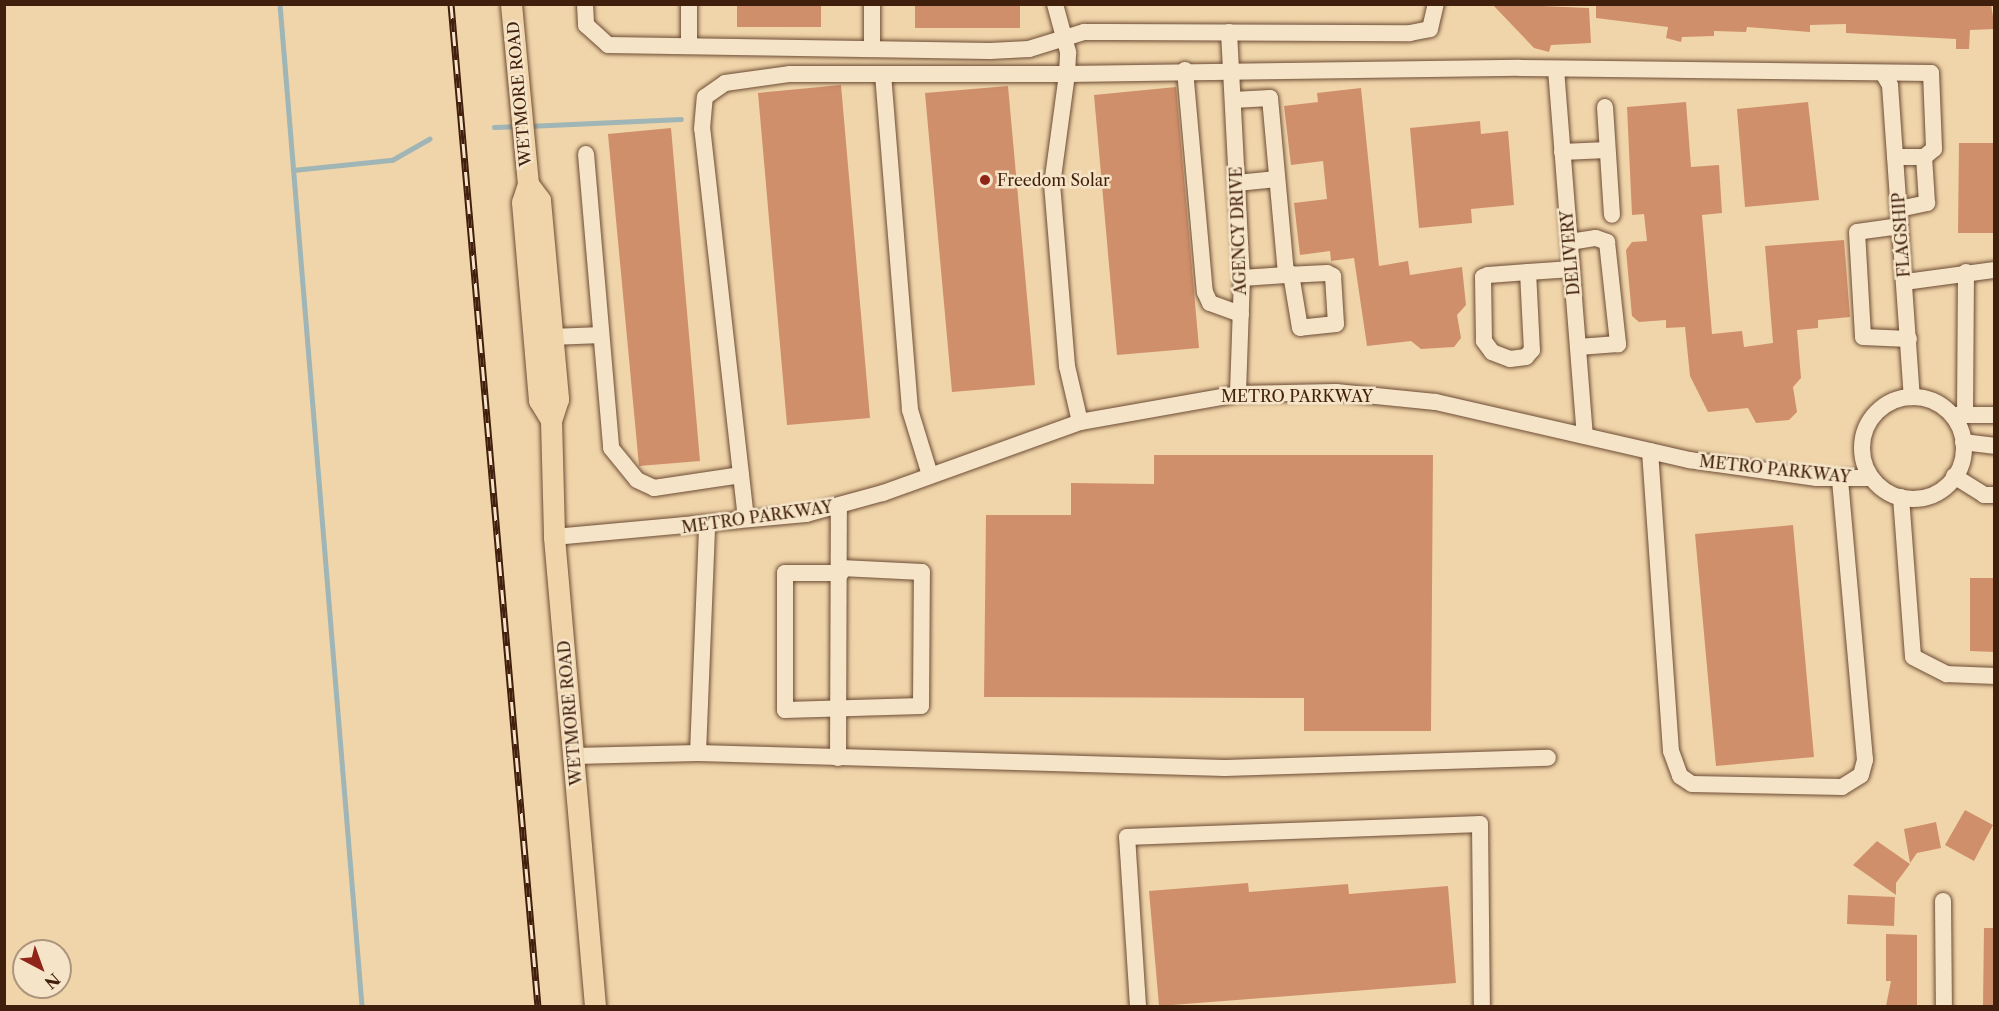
<!DOCTYPE html>
<html>
<head>
<meta charset="utf-8">
<style>
	body { margin:0 }
	#map { position:relative; width:1999px; height:1011px; overflow:hidden; background:#f0d5aa; font-family:"Libre Caslon Text",serif }
	div>[style] { position:absolute }
	.stream>* { height:4.5px; margin:-2.25px; padding:0 2.25px; transform-origin:2.25px; border-radius:2.25px; background:#a0b5b5 }
	.building>* { inset:0; background:#d08f6b }
	.roads { filter:drop-shadow(0 0 2px #6d4c34) drop-shadow(0 0 2px #6d4c34) }
	.minor>* { height:16px; margin:-8px; padding:0 8px; transform-origin:8px; border-radius:8px; background:#f5e4c8 }
	.minor>.ring { margin:-8px; padding:0; box-sizing:content-box; background:none; border:16px solid #f5e4c8; border-radius:50% }
	.major>* { height:21px; margin:-10.5px; padding:0 10.5px; transform-origin:10.5px; border-radius:10.5px; background:#f0d5aa }
	.rail>* { height:7px; margin-top:-3.5px; transform-origin:0; background:repeating-linear-gradient(90deg,#f5e4c8 0 14px,#411f0d 0 28px); box-sizing:border-box; border-block:2px solid #411f0d }
	.dots>* { width:16px; height:16px; translate:-50% -50%; box-sizing:border-box; border:3px solid #f5e4c8; border-radius:50% }
	span { translate:-50% -50%; white-space:nowrap; text-align:center; line-height:1.15; -webkit-text-stroke:5px #f5e4c8; paint-order:stroke }
	.street-label { font-size:16px; color:#411f0d }
	.poi-label { font-size:16px; color:#411f0d }
	.left { translate:0 -50%; text-align:left }
	.frame { position:absolute; inset:0; border:6px solid #411f0d; pointer-events:none }
	.north { position:absolute; left:12px; top:939px; width:60px; height:60px; box-sizing:border-box; background:#f5e4c8; border:2px solid #ad957d; border-radius:50%; rotate:139deg; font-size:16px; font-weight:700; line-height:24px; text-align:center; color:#411f0d }
	.north::after { content:''; display:block; margin:auto; width:21px; height:27px; background:#8f2418; clip-path:polygon(50% 0,100% 100%,50% 72%,0 100%) }
</style>
</head>
<body>
<div id="map">
	<div class="stream">
		<div style="left:280px;top:4px;width:1005px;rotate:85.32deg"></div>
		<div style="left:528px;top:126px;width:153px;rotate:-2.6deg"></div>
		<div style="left:494px;top:127px;width:23px;rotate:-2deg"></div>
		<div style="left:293px;top:170px;width:100px;rotate:-5.8deg"></div>
		<div style="left:392px;top:160px;width:43px;rotate:-29.6deg"></div>
	</div>
	<div class="building">
		<div style="clip-path:polygon(737px 4px,821px 4px,821px 27px,737px 27px)"></div>
		<div style="clip-path:polygon(915px 4px,1020px 4px,1020px 28px,915px 28px)"></div>
		<div style="clip-path:polygon(1492px 4px,1589px 8px,1591px 43px,1551px 45px,1549px 52px,1534px 48px)"></div>
		<div style="clip-path:polygon(1596px 4px,1991px 4px,1995px 29px,1970px 30px,1969px 49px,1956px 49px,1956px 39px,1846px 33px,1846px 24px,1810px 25px,1810px 32px,1747px 27px,1746px 32px,1714px 31px,1714px 36px,1682px 37px,1681px 42px,1666px 38px,1668px 27px,1596px 18px)"></div>
		<div style="clip-path:polygon(841px 85px,870px 418px,787px 425px,758px 93px)"></div>
		<div style="clip-path:polygon(1008px 86px,1035px 385px,952px 392px,925px 93px)"></div>
		<div style="clip-path:polygon(1176px 87px,1199px 348px,1117px 355px,1094px 95px)"></div>
		<div style="clip-path:polygon(1361px 88px,1379px 266px,1408px 261px,1410px 275px,1462px 267px,1466px 305px,1457px 315px,1461px 338px,1454px 347px,1421px 349px,1411px 341px,1367px 346px,1354px 258px,1331px 261px,1330px 251px,1300px 255px,1294px 203px,1327px 199px,1326px 191px,1323px 161px,1291px 165px,1284px 106px,1318px 102px,1317px 93px)"></div>
		<div style="clip-path:polygon(1686px 102px,1691px 167px,1719px 165px,1722px 213px,1702px 215px,1712px 334px,1742px 331px,1744px 347px,1773px 343px,1765px 246px,1844px 240px,1850px 317px,1818px 320px,1818px 328px,1797px 330px,1801px 378px,1793px 387px,1797px 412px,1789px 420px,1756px 423px,1748px 408px,1708px 412px,1690px 376px,1685px 327px,1666px 328px,1666px 320px,1639px 322px,1632px 316px,1626px 250px,1632px 242px,1647px 241px,1644px 214px,1632px 215px,1627px 107px)"></div>
		<div style="clip-path:polygon(1808px 102px,1819px 200px,1745px 207px,1737px 109px)"></div>
		<div style="clip-path:polygon(1480px 121px,1481px 134px,1508px 131px,1514px 205px,1471px 209px,1472px 223px,1419px 228px,1410px 128px)"></div>
		<div style="clip-path:polygon(671px 128px,700px 461px,639px 466px,608px 134px)"></div>
		<div style="clip-path:polygon(1959px 143px,1995px 143px,1995px 233px,1958px 233px)"></div>
		<div style="clip-path:polygon(1154px 455px,1433px 455px,1431px 731px,1304px 731px,1304px 698px,984px 697px,986px 515px,1071px 515px,1071px 483px,1154px 484px)"></div>
		<div style="clip-path:polygon(1793px 525px,1814px 757px,1716px 766px,1695px 534px)"></div>
		<div style="clip-path:polygon(1970px 578px,1995px 578px,1995px 652px,1970px 651px)"></div>
		<div style="clip-path:polygon(1965px 810px,1993px 825px,1974px 861px,1945px 845px)"></div>
		<div style="clip-path:polygon(1936px 822px,1941px 848px,1917px 853px,1910px 863px,1904px 829px)"></div>
		<div style="clip-path:polygon(1877px 841px,1910px 864px,1896px 883px,1896px 895px,1853px 865px)"></div>
		<div style="clip-path:polygon(1248px 883px,1249px 892px,1348px 884px,1349px 894px,1448px 886px,1456px 983px,1159px 1006px,1149px 891px)"></div>
		<div style="clip-path:polygon(1848px 895px,1895px 897px,1894px 926px,1847px 924px)"></div>
		<div style="clip-path:polygon(1984px 928px,1995px 928px,1995px 1006px,1983px 1006px)"></div>
		<div style="clip-path:polygon(1886px 934px,1917px 935px,1917px 1006px,1886px 1006px,1891px 981px,1886px 981px)"></div>
	</div>
	<div class="roads">
		<div class="minor">
			<div style="left:585px;top:4px;width:21px;rotate:87deg"></div>
			<div style="left:586px;top:25px;width:30px;rotate:42deg"></div>
			<div style="left:608px;top:45px;width:382px;rotate:0.9deg"></div>
			<div style="left:990px;top:51px;width:39px;rotate:-3deg"></div>
			<div style="left:1029px;top:49px;width:58px;rotate:-17.2deg"></div>
			<div style="left:1084px;top:32px;width:326px;rotate:0.2deg"></div>
			<div style="left:1410px;top:33px;width:20px;rotate:-11deg"></div>
			<div style="left:1430px;top:29px;width:26px;rotate:-77deg"></div>
			<div style="left:689px;top:4px;width:41px;rotate:90deg"></div>
			<div style="left:872px;top:4px;width:45px;rotate:90deg"></div>
			<div style="left:1229px;top:32px;width:246px;rotate:87deg"></div>
			<div style="left:1242px;top:278px;width:116px;rotate:92deg"></div>
			<div style="left:1556px;top:69px;width:368px;rotate:85.5deg"></div>
			<div style="left:1185px;top:70px;width:223px;rotate:84.9deg"></div>
			<div style="left:1205px;top:292px;width:12px;rotate:66deg"></div>
			<div style="left:1210px;top:303px;width:33px;rotate:20deg"></div>
			<div style="left:883px;top:74px;width:337px;rotate:85.4deg"></div>
			<div style="left:910px;top:410px;width:68px;rotate:72.9deg"></div>
			<div style="left:1884px;top:75px;width:12px;rotate:59deg"></div>
			<div style="left:1890px;top:85px;width:313px;rotate:86deg"></div>
			<div style="left:1233px;top:100px;width:37px;rotate:-3deg"></div>
			<div style="left:1270px;top:98px;width:178px;rotate:84.8deg"></div>
			<div style="left:1286px;top:275px;width:44px;rotate:176.1deg"></div>
			<div style="left:1605px;top:107px;width:108px;rotate:86.3deg"></div>
			<div style="left:1562px;top:152px;width:45px;rotate:-2.5deg"></div>
			<div style="left:586px;top:154px;width:295px;rotate:85.1deg"></div>
			<div style="left:611px;top:448px;width:41px;rotate:50.9deg"></div>
			<div style="left:637px;top:480px;width:19px;rotate:25deg"></div>
			<div style="left:654px;top:488px;width:88px;rotate:-8.5deg"></div>
			<div style="left:1237px;top:183px;width:40px;rotate:-5.7deg"></div>
			<div style="left:1899px;top:209px;width:29px;rotate:-12deg"></div>
			<div style="left:1927px;top:203px;width:46px;rotate:-93.7deg"></div>
			<div style="left:1900px;top:226px;width:43px;rotate:172.1deg"></div>
			<div style="left:1857px;top:232px;width:105px;rotate:86.7deg"></div>
			<div style="left:1863px;top:337px;width:46px;rotate:2.5deg"></div>
			<div style="left:1570px;top:242px;width:26px;rotate:-9deg"></div>
			<div style="left:1596px;top:238px;width:12px;rotate:20deg"></div>
			<div style="left:1607px;top:242px;width:103px;rotate:83.8deg"></div>
			<div style="left:1618px;top:344px;width:40px;rotate:175.7deg"></div>
			<div style="left:1528px;top:272px;width:78px;rotate:87.1deg"></div>
			<div style="left:1532px;top:350px;width:9px;rotate:131deg"></div>
			<div style="left:1526px;top:357px;width:16px;rotate:173deg"></div>
			<div style="left:1510px;top:359px;width:19px;rotate:-159deg"></div>
			<div style="left:1492px;top:352px;width:14px;rotate:-126deg"></div>
			<div style="left:1484px;top:341px;width:64px;rotate:-90.9deg"></div>
			<div style="left:1483px;top:277px;width:5px;rotate:-22deg"></div>
			<div style="left:1488px;top:275px;width:40px;rotate:-4.3deg"></div>
			<div style="left:1528px;top:272px;width:44px;rotate:-3.9deg"></div>
			<div style="left:1286px;top:275px;width:41px;rotate:-2.8deg"></div>
			<div style="left:1327px;top:273px;width:7px;rotate:27deg"></div>
			<div style="left:1333px;top:276px;width:48px;rotate:86.4deg"></div>
			<div style="left:1336px;top:324px;width:36px;rotate:174deg"></div>
			<div style="left:1300px;top:328px;width:55px;rotate:-99.5deg"></div>
			<div style="left:1905px;top:282px;width:90px;rotate:-7.7deg"></div>
			<div style="left:552px;top:337px;width:49px;rotate:-2.3deg"></div>
			<div class="ring" style="left:1862px;top:397px;width:86px;height:86px"></div>
			<div style="left:1956px;top:415px;width:38px"></div>
			<div style="left:1965px;top:415px;width:143px;rotate:-89.6deg"></div>
			<div style="left:1080px;top:422px;width:57px;rotate:-103.1deg"></div>
			<div style="left:1067px;top:366px;width:182px;rotate:-94.7deg"></div>
			<div style="left:1052px;top:185px;width:112px;rotate:-82.3deg"></div>
			<div style="left:1067px;top:74px;width:453px;rotate:-0.8deg"></div>
			<div style="left:1520px;top:68px;width:411px;rotate:0.7deg"></div>
			<div style="left:1931px;top:73px;width:76px;rotate:87.7deg"></div>
			<div style="left:1934px;top:149px;width:13px;rotate:141deg"></div>
			<div style="left:1924px;top:157px;width:29px;rotate:180deg"></div>
			<div style="left:1963px;top:442px;width:31px;rotate:7deg"></div>
			<div style="left:1650px;top:451px;width:301px;rotate:86deg"></div>
			<div style="left:1671px;top:751px;width:27px;rotate:70deg"></div>
			<div style="left:1680px;top:776px;width:14px;rotate:34deg"></div>
			<div style="left:1692px;top:784px;width:150px;rotate:1.1deg"></div>
			<div style="left:1842px;top:787px;width:22px;rotate:-32deg"></div>
			<div style="left:1861px;top:775px;width:16px;rotate:-75deg"></div>
			<div style="left:1865px;top:760px;width:282px;rotate:-95.1deg"></div>
			<div style="left:1954px;top:476px;width:36px;rotate:32deg"></div>
			<div style="left:1984px;top:495px;width:10px"></div>
			<div style="left:1901px;top:497px;width:160px;rotate:85.7deg"></div>
			<div style="left:1913px;top:657px;width:38px;rotate:27deg"></div>
			<div style="left:1947px;top:674px;width:47px;rotate:2.4deg"></div>
			<div style="left:746px;top:519px;width:392px;rotate:-96.4deg"></div>
			<div style="left:702px;top:129px;width:32px;rotate:-85deg"></div>
			<div style="left:705px;top:97px;width:24px;rotate:-35deg"></div>
			<div style="left:725px;top:83px;width:66px;rotate:-7.9deg"></div>
			<div style="left:790px;top:74px;width:277px"></div>
			<div style="left:1067px;top:74px;width:22px;rotate:-87deg"></div>
			<div style="left:1068px;top:52px;width:50px;rotate:-105.2deg"></div>
			<div style="left:554px;top:537px;width:253px;rotate:-5.2deg"></div>
			<div style="left:806px;top:514px;width:80px;rotate:-15.3deg"></div>
			<div style="left:883px;top:493px;width:209px;rotate:-19.8deg"></div>
			<div style="left:1080px;top:422px;width:160px;rotate:-10deg"></div>
			<div style="left:1238px;top:394px;width:98px;rotate:-1.2deg"></div>
			<div style="left:1336px;top:392px;width:100px;rotate:5.7deg"></div>
			<div style="left:1436px;top:402px;width:260px;rotate:12.9deg"></div>
			<div style="left:1689px;top:460px;width:129px;rotate:8deg"></div>
			<div style="left:1817px;top:478px;width:54px"></div>
			<div style="left:841px;top:573px;width:56px;rotate:180deg"></div>
			<div style="left:785px;top:573px;width:137px;rotate:90deg"></div>
			<div style="left:785px;top:710px;width:136px;rotate:-1.7deg"></div>
			<div style="left:921px;top:706px;width:134px;rotate:-89.6deg"></div>
			<div style="left:922px;top:572px;width:81px;rotate:-177.2deg"></div>
			<div style="left:698px;top:753px;width:227px;rotate:-87.7deg"></div>
			<div style="left:574px;top:756px;width:124px;rotate:-1.4deg"></div>
			<div style="left:698px;top:753px;width:527px;rotate:1.63deg"></div>
			<div style="left:1225px;top:768px;width:323px;rotate:-1.8deg"></div>
			<div style="left:838px;top:758px;width:252px;rotate:-89.8deg"></div>
			<div style="left:1943px;top:901px;width:105px;rotate:89.5deg"></div>
			<div style="left:1138px;top:1006px;width:169px;rotate:-93.7deg"></div>
			<div style="left:1127px;top:837px;width:353px;rotate:-2.1deg"></div>
			<div style="left:1480px;top:824px;width:182px;rotate:89.4deg"></div>
		</div>
		<div class="major">
			<div style="left:511px;top:4px;width:181px;rotate:84.6deg"></div>
			<div style="left:528px;top:184px;width:19px;rotate:108deg"></div>
			<div style="left:522px;top:202px;width:199px;rotate:85.1deg"></div>
			<div style="left:539px;top:400px;width:23px;rotate:59deg"></div>
			<div style="left:528px;top:184px;width:20px;rotate:53deg"></div>
			<div style="left:540px;top:200px;width:200px;rotate:84.8deg"></div>
			<div style="left:558px;top:399px;width:22px;rotate:108deg"></div>
			<div style="left:551px;top:420px;width:117px;rotate:88.5deg"></div>
			<div style="left:554px;top:537px;width:471px;rotate:85deg"></div>
		</div>
	</div>
	<div class="rail">
		<div style="left:451px;top:4px;width:1006px;rotate:85.04deg"></div>
	</div>
	<div class="dots">
		<div style="left:985px;top:180px;background:#8f2418"></div>
	</div>
	<div class="street-label">
		<span style="left:519px;top:94px;rotate:-95deg">WETMORE ROAD</span>
		<span style="left:1238px;top:231px;rotate:-92deg">AGENCY DRIVE</span>
		<span style="left:1901px;top:235px;rotate:-94deg">FLAGSHIP</span>
		<span style="left:1570px;top:253px;rotate:-95deg">DELIVERY</span>
		<span style="left:1297px;top:396px">METRO PARKWAY</span>
		<span style="left:1775px;top:469px;rotate:6deg">METRO PARKWAY</span>
		<span style="left:757px;top:517px;rotate:-8deg">METRO PARKWAY</span>
		<span style="left:570px;top:713px;rotate:-95deg">WETMORE ROAD</span>
	</div>
	<div class="poi-label">
		<span class="left" style="left:997px;top:180px">Freedom Solar</span>
	</div>
	<div class="frame"></div>
	<div class="north">N</div>
</div>
</body>
</html>
